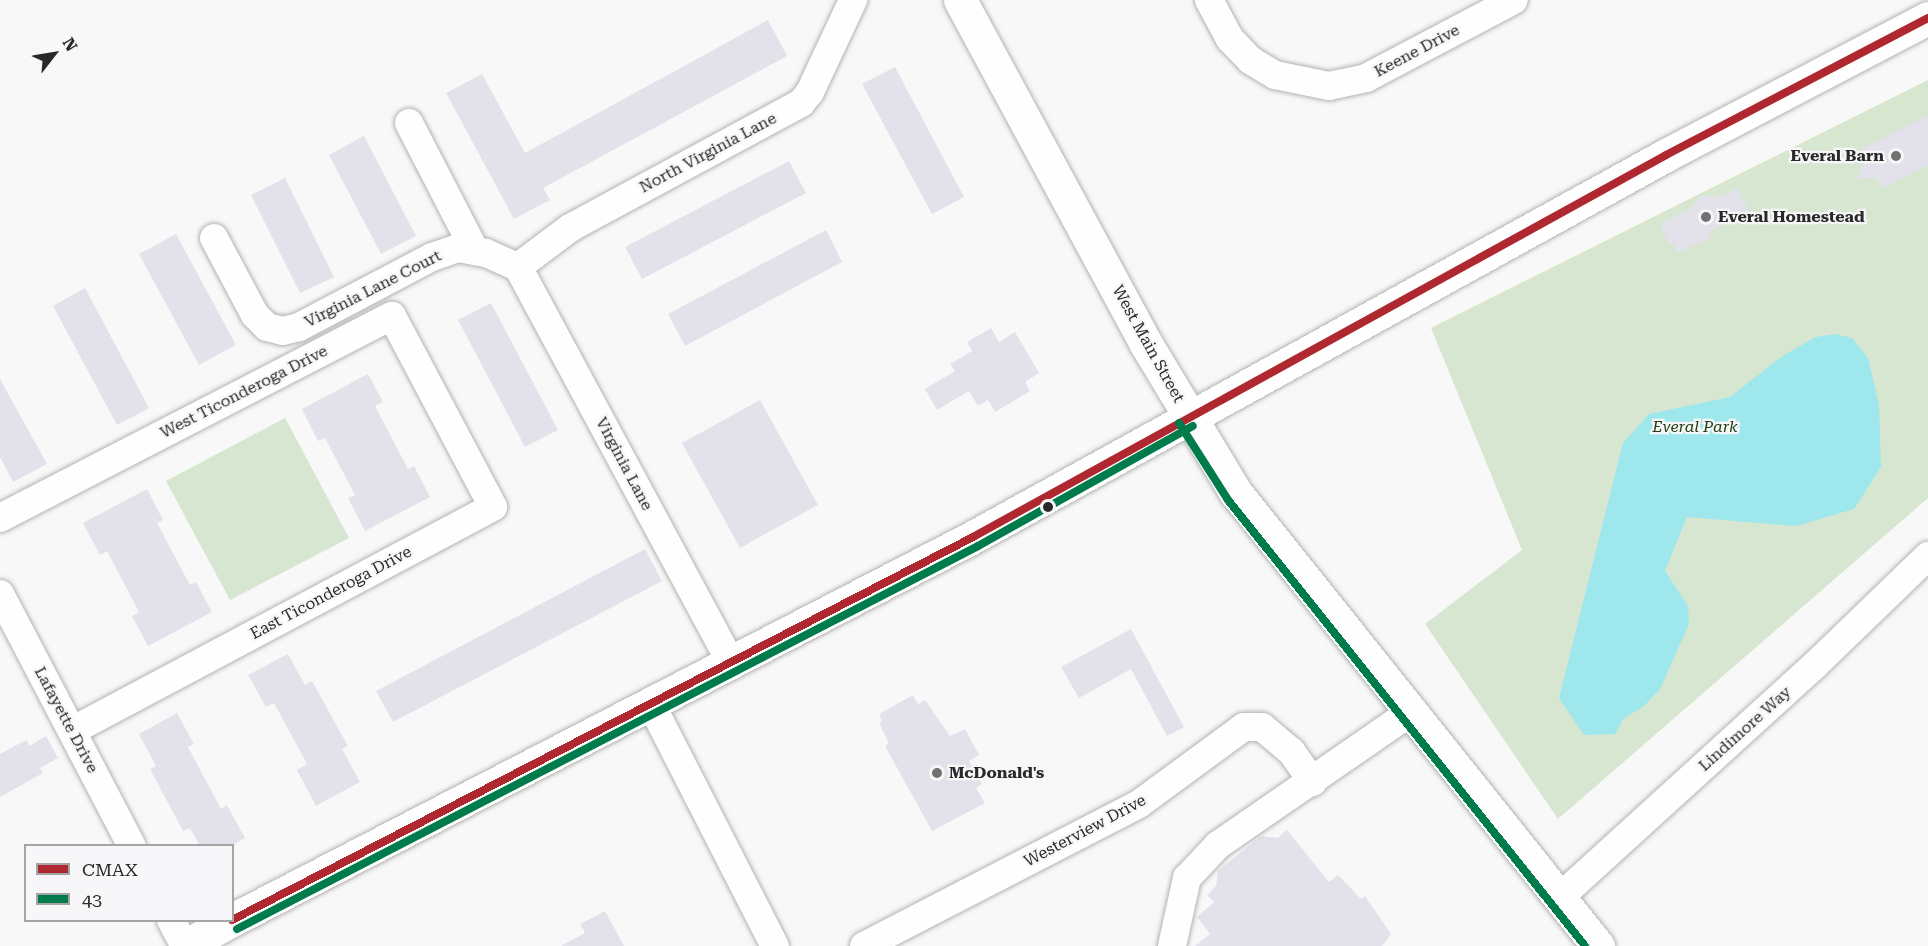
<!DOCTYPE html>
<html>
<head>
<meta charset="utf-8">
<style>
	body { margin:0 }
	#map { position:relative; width:1928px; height:946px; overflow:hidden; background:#f8f8f8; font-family:"Roboto Serif",serif }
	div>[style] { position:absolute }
	.green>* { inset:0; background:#d7e6d0 }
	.water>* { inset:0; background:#9ee7ed }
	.building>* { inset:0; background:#e3e2ea }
	.roads { filter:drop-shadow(0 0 2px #b3b3b3) drop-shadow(0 0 2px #b3b3b3) }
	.street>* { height:28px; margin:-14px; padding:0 14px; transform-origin:14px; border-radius:14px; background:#fefefe }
	.secondary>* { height:33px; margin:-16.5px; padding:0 16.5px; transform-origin:16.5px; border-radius:16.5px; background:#fefefe }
	.bus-1>* { height:8px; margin:-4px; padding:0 4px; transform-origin:4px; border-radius:4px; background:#af272f }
	.bus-2>* { height:8px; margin:-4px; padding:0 4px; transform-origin:4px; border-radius:4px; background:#007b4b }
	.dots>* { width:16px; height:16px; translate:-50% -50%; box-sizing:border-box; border:3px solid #f7f7f9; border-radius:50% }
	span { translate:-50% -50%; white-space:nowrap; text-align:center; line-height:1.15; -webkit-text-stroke:4.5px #f7f7f9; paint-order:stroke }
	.street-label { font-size:16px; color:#29292a }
	.poi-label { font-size:16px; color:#29292a; font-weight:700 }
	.right { translate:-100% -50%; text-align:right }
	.left { translate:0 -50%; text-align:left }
	.park-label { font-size:16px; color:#213d11; font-style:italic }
	.legend { position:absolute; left:24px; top:844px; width:210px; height:78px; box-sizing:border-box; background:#f7f7f9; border:2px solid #a5a5a6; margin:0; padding:8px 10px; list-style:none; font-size:18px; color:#29292a }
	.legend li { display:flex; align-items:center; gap:12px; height:30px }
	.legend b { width:30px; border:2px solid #a5a5a6 }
	.north { position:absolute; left:24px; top:24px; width:60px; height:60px; -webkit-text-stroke:4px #f7f7f9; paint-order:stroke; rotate:59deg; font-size:16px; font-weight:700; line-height:24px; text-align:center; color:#29292a }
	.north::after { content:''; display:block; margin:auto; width:21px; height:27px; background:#29292a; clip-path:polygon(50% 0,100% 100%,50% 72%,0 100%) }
</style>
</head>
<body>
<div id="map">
	<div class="green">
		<div style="clip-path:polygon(1928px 80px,1928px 498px,1558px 819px,1425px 624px,1522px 550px,1431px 328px)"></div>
		<div style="clip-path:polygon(285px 418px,349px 538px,230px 600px,166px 481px)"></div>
	</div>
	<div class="water">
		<div style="clip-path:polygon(1835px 334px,1852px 338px,1868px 358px,1879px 405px,1881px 467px,1854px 509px,1796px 526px,1687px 517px,1665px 571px,1688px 606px,1689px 624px,1660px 689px,1643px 707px,1624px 718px,1615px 734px,1584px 735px,1559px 698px,1623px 443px,1649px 414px,1730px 397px,1784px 355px,1816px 337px)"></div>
	</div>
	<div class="building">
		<div style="clip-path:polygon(768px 20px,787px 56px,543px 188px,550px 200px,514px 219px,446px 93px,482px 74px,525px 153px)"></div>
		<div style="clip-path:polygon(895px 67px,964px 197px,932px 214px,862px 84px)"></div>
		<div style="clip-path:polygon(1928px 115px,1928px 165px,1882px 188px,1876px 178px,1857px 179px,1865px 157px,1861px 149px)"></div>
		<div style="clip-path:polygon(364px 136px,416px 236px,381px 254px,329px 155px)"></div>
		<div style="clip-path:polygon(789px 161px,806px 193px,642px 279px,625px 247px)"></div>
		<div style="clip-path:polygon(285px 178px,334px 277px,300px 293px,251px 195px)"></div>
		<div style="clip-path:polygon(1737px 188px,1749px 211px,1709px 232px,1712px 237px,1678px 253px,1674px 244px,1670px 245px,1661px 228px,1663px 223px,1691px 208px,1701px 196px,1720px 197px)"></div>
		<div style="clip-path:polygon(826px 230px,842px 262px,685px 346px,668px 314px)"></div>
		<div style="clip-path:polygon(176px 234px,236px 345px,199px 365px,139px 254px)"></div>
		<div style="clip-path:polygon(85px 288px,149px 408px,117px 425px,53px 306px)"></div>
		<div style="clip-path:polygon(491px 303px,558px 430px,525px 447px,458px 320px)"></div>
		<div style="clip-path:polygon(991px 328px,999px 342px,1015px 332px,1039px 373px,1025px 382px,1030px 391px,995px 412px,988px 400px,978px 406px,969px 391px,937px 410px,925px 389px,955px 371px,950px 364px,972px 351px,967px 342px)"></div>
		<div style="clip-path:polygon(368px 374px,383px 402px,375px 406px,408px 469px,414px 466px,430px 497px,365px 531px,348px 498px,355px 495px,325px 438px,318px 441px,302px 409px)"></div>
		<div style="clip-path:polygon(0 379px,47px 464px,13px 482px,0 457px)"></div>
		<div style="clip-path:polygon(760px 400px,818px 505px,740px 548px,682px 443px)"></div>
		<div style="clip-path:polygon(147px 489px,163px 520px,157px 523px,190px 585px,196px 582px,212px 612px,148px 646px,132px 616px,139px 612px,107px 551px,100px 555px,83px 523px)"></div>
		<div style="clip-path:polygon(645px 549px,662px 581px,393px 722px,376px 691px)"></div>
		<div style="clip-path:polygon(1131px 629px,1184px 727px,1167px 736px,1131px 669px,1079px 698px,1061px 667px)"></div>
		<div style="clip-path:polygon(288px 654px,305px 685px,312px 681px,348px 746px,342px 749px,360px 782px,316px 806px,297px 770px,307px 764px,274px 703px,266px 707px,248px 675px)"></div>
		<div style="clip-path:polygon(913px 695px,918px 704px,925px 700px,950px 736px,965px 729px,979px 755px,969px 761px,982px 784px,976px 788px,985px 803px,932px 831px,885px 746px,889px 743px,879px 723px,882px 721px,879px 714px)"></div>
		<div style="clip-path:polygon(177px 713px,194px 744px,188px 747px,221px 809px,227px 805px,245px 838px,231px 846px,200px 846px,190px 828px,183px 831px,150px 769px,156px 766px,139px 734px)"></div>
		<div style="clip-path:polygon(46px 736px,58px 758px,40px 768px,43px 773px,0 797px,0 754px,26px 740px,30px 746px)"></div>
		<div style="clip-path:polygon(1287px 830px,1329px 882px,1338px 875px,1361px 899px,1365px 896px,1391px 934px,1382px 946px,1195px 946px,1210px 934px,1197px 917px,1214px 902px,1207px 895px,1216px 886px,1218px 871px,1261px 836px,1278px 838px)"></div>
		<div style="clip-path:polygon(605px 911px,624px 946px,561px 946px,585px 933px,580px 924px)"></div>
	</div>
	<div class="roads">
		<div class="street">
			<div style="left:1209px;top:0;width:44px;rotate:61.7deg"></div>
			<div style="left:1230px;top:39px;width:29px;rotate:46deg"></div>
			<div style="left:1250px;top:60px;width:29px;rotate:31deg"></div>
			<div style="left:1275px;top:75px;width:55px;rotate:11.5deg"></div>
			<div style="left:1329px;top:86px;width:38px;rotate:-12deg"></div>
			<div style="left:1366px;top:78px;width:167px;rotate:-27.8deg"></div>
			<div style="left:409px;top:123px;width:144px;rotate:62.7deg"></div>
			<div style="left:214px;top:238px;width:87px;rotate:62deg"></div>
			<div style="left:255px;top:315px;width:17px;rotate:45deg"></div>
			<div style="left:267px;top:327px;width:16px;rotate:14deg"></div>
			<div style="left:283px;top:331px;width:16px;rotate:-14deg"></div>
			<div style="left:299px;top:327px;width:150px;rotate:-27.8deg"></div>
			<div style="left:432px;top:257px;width:28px;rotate:-19deg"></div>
			<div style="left:458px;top:248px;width:28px;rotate:10deg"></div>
			<div style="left:486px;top:253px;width:35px;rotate:24deg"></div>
			<div style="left:518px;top:267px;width:447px;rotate:61.7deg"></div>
			<div style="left:518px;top:267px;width:65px;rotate:-36.9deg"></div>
			<div style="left:570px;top:228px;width:263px;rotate:-28.4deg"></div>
			<div style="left:801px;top:103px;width:14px;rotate:-51deg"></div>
			<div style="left:810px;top:92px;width:102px;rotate:-64.9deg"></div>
			<div style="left:0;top:518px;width:441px;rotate:-27.3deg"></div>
			<div style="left:392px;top:316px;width:216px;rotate:62.1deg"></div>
			<div style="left:493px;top:507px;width:477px;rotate:152deg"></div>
			<div style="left:0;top:594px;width:284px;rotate:62.4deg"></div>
			<div style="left:650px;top:702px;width:274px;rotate:62.9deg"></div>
			<div style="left:1559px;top:898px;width:346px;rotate:-42.3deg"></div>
			<div style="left:1815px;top:665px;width:157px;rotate:-44deg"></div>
			<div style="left:171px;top:920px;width:30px;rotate:62deg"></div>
			<div style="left:864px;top:946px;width:309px;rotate:-27.3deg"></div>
			<div style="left:1139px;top:804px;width:130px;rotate:-36.3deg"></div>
			<div style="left:1244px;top:727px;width:18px"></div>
			<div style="left:1262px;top:727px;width:38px;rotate:40deg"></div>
			<div style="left:1291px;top:751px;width:38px;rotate:55deg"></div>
			<div style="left:1172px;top:946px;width:70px;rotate:-77.6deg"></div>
			<div style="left:1187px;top:878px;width:45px;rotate:-46.8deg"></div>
			<div style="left:1218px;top:845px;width:234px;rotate:-34.6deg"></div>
		</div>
		<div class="secondary">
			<div style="left:960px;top:0;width:391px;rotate:61.6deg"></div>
			<div style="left:1146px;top:344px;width:174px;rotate:58.9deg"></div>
			<div style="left:1236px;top:493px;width:580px;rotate:51.37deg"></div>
			<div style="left:232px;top:920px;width:834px;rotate:-27.33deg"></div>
			<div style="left:973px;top:537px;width:791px;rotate:-28.86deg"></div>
			<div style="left:1666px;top:155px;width:296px;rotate:-27.6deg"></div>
			<div style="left:185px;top:946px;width:54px;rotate:-29deg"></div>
		</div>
	</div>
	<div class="bus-1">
		<div style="left:232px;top:920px;width:834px;rotate:-27.33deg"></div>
		<div style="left:973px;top:537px;width:791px;rotate:-28.86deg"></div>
		<div style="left:1666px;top:155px;width:296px;rotate:-27.6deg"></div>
	</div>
	<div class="bus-2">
		<div style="left:1179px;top:423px;width:91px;rotate:57.5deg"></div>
		<div style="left:1228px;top:500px;width:571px;rotate:51.32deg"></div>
		<div style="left:237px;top:929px;width:834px;rotate:-27.33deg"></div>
		<div style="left:978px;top:546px;width:246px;rotate:-29.2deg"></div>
	</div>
	<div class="dots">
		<div style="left:1896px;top:156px;background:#717172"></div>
		<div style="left:1706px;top:217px;background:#717172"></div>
		<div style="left:1048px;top:507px;background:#29292a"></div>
		<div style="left:937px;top:773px;background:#717172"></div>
	</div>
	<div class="street-label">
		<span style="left:1417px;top:51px;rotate:-28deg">Keene Drive</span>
		<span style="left:708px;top:153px;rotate:-28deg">North Virginia Lane</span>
		<span style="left:373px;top:289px;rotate:-27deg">Virginia Lane Court</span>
		<span style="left:1148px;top:344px;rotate:61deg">West Main Street</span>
		<span style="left:244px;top:392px;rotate:-27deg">West Ticonderoga Drive</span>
		<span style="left:624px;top:464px;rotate:62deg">Virginia Lane</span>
		<span style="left:331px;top:593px;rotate:-28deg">East Ticonderoga Drive</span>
		<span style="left:66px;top:720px;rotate:62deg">Lafayette Drive</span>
		<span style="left:1745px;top:729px;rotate:-42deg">Lindimore Way</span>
		<span style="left:1085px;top:831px;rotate:-28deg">Westerview Drive</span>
	</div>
	<div class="poi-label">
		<span class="right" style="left:1884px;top:156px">Everal Barn</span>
		<span class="left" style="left:1718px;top:217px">Everal Homestead</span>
		<span class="left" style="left:949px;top:773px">McDonald's</span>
	</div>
	<div class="park-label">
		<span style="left:1695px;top:427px">Everal Park</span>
	</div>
	<ul class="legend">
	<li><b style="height:8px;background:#af272f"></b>CMAX</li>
	<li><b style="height:8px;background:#007b4b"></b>43</li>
	</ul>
	<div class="north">N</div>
</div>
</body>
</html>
